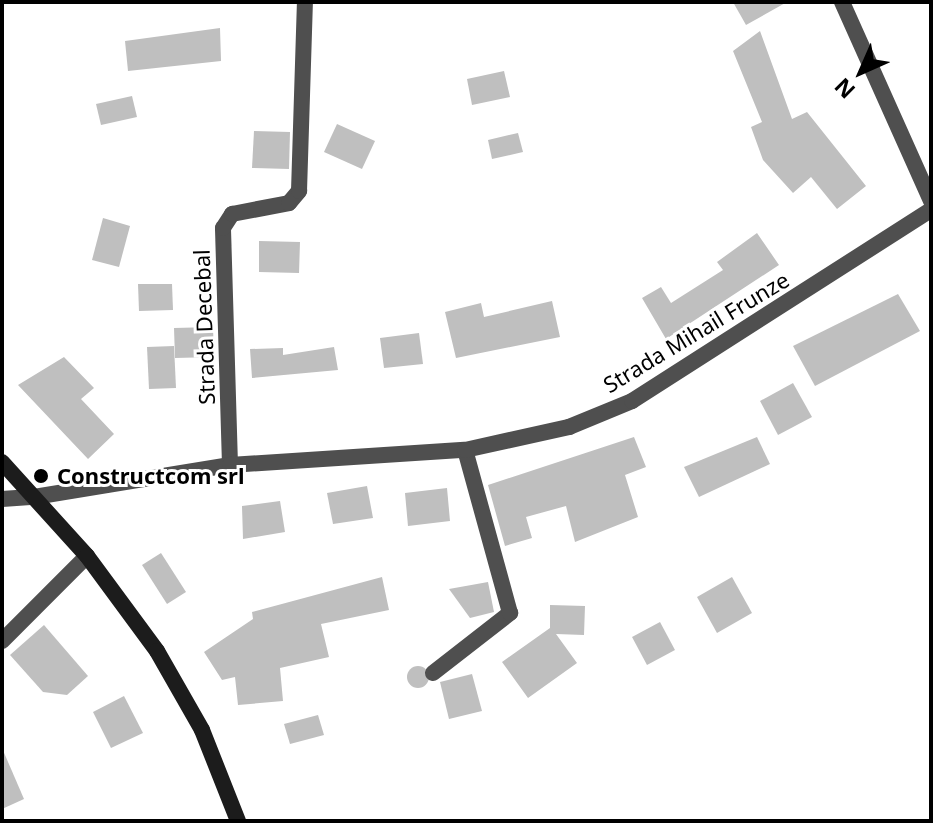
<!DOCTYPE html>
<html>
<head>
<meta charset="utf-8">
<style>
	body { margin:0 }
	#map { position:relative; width:933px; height:823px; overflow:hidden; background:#fff; font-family:"Noto Sans",sans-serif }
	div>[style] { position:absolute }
	.building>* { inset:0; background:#bfbfbf }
	.round { border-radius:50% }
	.minor>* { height:16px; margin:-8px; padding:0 8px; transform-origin:8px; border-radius:8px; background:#4f4f4f }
	.tertiary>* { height:16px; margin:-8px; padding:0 8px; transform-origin:8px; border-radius:8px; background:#4f4f4f }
	.secondary>* { height:16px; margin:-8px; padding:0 8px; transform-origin:8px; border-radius:8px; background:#1c1c1c }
	.dots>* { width:22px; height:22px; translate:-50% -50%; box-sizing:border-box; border:4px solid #fff; border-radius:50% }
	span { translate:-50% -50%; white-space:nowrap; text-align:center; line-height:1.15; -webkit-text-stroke:6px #fff; paint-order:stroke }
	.street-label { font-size:22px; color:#000 }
	.poi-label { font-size:22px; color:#000; font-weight:700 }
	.left { translate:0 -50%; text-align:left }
	.frame { position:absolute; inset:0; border:4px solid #000; pointer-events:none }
	.north { position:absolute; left:821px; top:32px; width:80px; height:80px; -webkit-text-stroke:6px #fff; paint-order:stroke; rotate:225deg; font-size:22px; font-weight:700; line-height:32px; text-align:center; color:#000 }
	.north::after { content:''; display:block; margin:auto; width:28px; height:36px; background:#000; clip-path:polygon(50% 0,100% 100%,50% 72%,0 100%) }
</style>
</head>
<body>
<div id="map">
	<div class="building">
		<div style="clip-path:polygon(733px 2px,787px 2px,746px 25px)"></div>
		<div style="clip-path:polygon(220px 28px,221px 61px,128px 71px,125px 41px)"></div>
		<div style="clip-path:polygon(760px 31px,792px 119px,807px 112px,866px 186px,837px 209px,811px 177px,793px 193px,763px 160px,751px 127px,762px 122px,733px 51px)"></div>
		<div style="clip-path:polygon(504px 71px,510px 97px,472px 105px,467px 79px)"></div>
		<div style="clip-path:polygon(132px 96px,137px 117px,101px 125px,96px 104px)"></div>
		<div style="clip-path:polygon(337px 124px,375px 141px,362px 169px,324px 152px)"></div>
		<div style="clip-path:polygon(254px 131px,290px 132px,289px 169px,252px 168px)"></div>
		<div style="clip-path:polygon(518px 133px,523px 152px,492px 159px,488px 140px)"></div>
		<div style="clip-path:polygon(103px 218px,130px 226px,119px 267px,92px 260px)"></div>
		<div style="clip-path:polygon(757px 233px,779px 265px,666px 339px,642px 298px,661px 287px,671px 303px,723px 270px,717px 262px)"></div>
		<div style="clip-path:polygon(259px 241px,300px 242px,299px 273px,259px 272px)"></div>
		<div style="clip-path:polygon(138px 284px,172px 284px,173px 310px,139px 311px)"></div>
		<div style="clip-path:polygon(898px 294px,920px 331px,815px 386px,793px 346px)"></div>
		<div style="clip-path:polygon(552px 301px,560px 337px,456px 358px,445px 312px,481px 303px,484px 317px)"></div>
		<div style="clip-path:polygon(213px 327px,214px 357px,175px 358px,174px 328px)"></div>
		<div style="clip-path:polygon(419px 333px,423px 364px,384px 368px,380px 338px)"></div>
		<div style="clip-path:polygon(174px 346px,176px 388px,149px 389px,147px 347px)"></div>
		<div style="clip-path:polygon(334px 347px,338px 370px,252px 378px,250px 349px,283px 348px,283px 355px)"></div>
		<div style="clip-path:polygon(64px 357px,94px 388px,81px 399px,114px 434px,88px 459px,18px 385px)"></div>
		<div style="clip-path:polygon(793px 383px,812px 417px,778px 435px,760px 401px)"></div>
		<div style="clip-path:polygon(634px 437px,646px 467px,625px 475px,638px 517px,575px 542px,566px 506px,526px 517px,532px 538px,505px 546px,488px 485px)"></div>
		<div style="clip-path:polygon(757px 437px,770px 464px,699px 497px,684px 467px)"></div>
		<div style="clip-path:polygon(367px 486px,373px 518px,333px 524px,327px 493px)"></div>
		<div style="clip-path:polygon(447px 488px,450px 521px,408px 526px,405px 493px)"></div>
		<div style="clip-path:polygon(280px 501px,285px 532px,243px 539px,242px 506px)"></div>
		<div style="clip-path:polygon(161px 553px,186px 592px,167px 604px,142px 565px)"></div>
		<div style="clip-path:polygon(382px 577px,389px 610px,321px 624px,329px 657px,280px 668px,283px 701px,238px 705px,235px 677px,222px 680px,204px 652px,253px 619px,252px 612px)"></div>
		<div style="clip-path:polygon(732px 577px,752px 613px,717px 633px,697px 597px)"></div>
		<div style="clip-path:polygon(488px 582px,494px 612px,470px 618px,449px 589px)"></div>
		<div style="clip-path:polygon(550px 605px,585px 606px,584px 635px,556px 634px,577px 663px,528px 698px,502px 662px,550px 628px)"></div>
		<div style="clip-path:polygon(660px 622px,675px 650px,647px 665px,632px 637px)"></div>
		<div style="clip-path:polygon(44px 625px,88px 676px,67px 695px,43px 692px,10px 655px)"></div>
		<div class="round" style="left:407px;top:666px;width:22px;height:22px"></div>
		<div style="clip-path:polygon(472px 674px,482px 711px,449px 719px,440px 682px)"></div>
		<div style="clip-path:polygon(124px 696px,143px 733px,111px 748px,93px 712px)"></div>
		<div style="clip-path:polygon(318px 715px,324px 735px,290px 744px,284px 724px)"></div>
		<div style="clip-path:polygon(2px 748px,24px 799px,2px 809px)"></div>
	</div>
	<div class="minor">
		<div style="left:842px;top:2px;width:218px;rotate:65.9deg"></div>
		<div style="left:230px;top:465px;width:237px;rotate:-91.7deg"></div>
		<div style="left:223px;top:228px;width:17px;rotate:-57deg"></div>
		<div style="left:232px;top:214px;width:58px;rotate:-10.9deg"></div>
		<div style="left:289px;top:203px;width:16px;rotate:-50deg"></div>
		<div style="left:299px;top:191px;width:189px;rotate:-88.2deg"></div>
		<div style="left:2px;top:499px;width:32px;rotate:-4deg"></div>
		<div style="left:2px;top:641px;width:120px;rotate:-45deg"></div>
		<div style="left:433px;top:673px;width:98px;rotate:-37.9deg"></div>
		<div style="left:510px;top:613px;width:169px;rotate:-105.4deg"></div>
	</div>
	<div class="tertiary">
		<div style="left:34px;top:497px;width:199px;rotate:-9.3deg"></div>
		<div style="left:230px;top:465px;width:235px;rotate:-3.7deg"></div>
		<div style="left:465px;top:450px;width:107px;rotate:-12.5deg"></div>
		<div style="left:569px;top:427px;width:68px;rotate:-22.4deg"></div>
		<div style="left:632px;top:401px;width:355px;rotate:-32.6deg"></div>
	</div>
	<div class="secondary">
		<div style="left:2px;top:462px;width:127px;rotate:47.9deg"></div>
		<div style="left:87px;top:556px;width:118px;rotate:53.6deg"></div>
		<div style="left:157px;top:651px;width:91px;rotate:60.3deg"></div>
		<div style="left:202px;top:730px;width:98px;rotate:68.4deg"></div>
	</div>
	<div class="dots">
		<div style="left:41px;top:476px;background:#000"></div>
	</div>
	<div class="street-label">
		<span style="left:204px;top:327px;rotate:-92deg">Strada Decebal</span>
		<span style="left:696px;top:332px;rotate:-31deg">Strada Mihail Frunze</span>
	</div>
	<div class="poi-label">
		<span class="left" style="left:57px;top:476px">Constructcom srl</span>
	</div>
	<div class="frame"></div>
	<div class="north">N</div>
</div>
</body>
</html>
